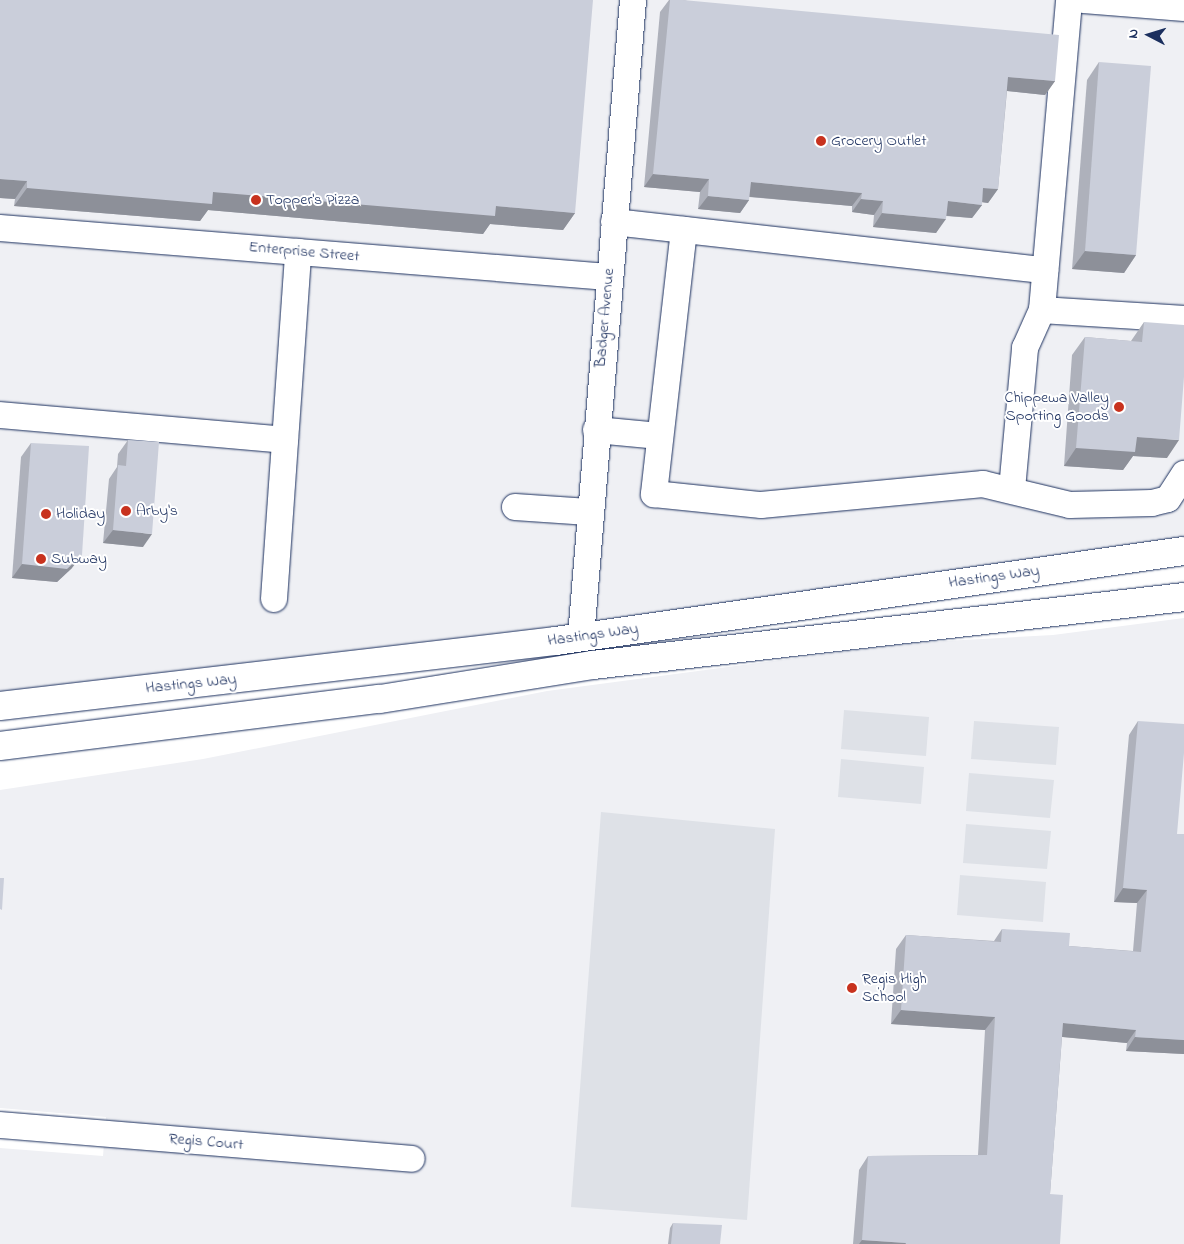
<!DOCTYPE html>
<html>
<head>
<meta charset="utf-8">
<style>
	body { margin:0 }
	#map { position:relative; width:1184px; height:1244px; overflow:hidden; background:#fff; font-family:"Indie Flower",sans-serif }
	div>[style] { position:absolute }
	.built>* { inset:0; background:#eff0f4 }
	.green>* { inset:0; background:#dee1e7 }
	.roads { filter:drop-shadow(0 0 1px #1b2f5e) drop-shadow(0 0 1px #1b2f5e) }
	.minor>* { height:26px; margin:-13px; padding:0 13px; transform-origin:13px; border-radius:13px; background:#fff }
	.major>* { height:28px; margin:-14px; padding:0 14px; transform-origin:14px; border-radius:14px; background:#fff }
	.wall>* { inset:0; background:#aeb1bb }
	.shaded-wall>* { inset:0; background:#8d9099 }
	.building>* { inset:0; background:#caceda }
	.dots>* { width:14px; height:14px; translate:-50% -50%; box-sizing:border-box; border:2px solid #fff; border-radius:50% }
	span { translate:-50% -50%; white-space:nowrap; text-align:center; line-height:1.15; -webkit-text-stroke:4px #fff; paint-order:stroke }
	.poi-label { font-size:16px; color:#1b2f5e }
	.left { translate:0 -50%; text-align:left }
	.right { translate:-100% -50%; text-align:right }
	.street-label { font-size:16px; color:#1b2f5e }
	.north { position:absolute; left:1124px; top:10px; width:50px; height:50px; -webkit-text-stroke:4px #fff; paint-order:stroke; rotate:275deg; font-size:14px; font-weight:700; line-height:20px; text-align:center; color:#1b2f5e }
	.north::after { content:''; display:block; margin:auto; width:18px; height:22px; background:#1b2f5e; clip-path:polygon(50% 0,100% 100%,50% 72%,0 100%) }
</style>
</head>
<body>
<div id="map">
	<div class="built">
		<div style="clip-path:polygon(0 0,1084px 0,1184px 8px,1184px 551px,0 706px)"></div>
		<div style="clip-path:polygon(1184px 618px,1184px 1244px,0 1244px,0 1148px,103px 1156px,106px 1117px,0 1108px,0 790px,203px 759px,547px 691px,910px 643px,1053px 635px)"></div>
	</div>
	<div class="green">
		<div style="clip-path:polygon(844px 710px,929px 717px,926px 756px,841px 749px)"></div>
		<div style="clip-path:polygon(974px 721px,1059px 727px,1056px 765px,971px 759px)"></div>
		<div style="clip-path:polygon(841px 759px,924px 767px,921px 804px,838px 797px)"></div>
		<div style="clip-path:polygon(969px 773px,1054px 780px,1050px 818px,966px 811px)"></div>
		<div style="clip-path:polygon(601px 812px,775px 829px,747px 1220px,571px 1207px)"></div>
		<div style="clip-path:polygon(966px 824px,1051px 831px,1047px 869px,963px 863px)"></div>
		<div style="clip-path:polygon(960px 875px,1046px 882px,1043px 922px,957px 915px)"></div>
	</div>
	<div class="roads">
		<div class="minor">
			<div style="left:1084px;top:0;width:100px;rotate:4.6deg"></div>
			<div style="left:614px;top:222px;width:434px;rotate:6.4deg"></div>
			<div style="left:0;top:228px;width:610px;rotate:4.61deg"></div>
			<div style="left:684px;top:230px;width:266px;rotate:96.5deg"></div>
			<div style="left:654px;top:494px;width:108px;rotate:5.9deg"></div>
			<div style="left:761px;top:505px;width:223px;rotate:-5.4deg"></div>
			<div style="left:983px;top:484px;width:89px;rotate:13.6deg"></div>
			<div style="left:1070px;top:505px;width:82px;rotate:-1.4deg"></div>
			<div style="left:1152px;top:503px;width:16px;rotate:-14deg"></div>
			<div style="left:1168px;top:499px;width:30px;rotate:-57deg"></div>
			<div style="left:1042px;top:310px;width:142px;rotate:3.6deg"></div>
			<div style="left:0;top:415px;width:286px;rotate:5deg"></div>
			<div style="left:596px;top:430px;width:64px;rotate:5.4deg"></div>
			<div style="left:1012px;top:489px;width:142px;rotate:-84.7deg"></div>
			<div style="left:1025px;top:348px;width:42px;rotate:-65.9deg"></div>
			<div style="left:1042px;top:310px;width:311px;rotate:-85deg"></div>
			<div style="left:515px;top:507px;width:74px;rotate:3.9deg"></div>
			<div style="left:274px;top:599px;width:348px;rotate:-86deg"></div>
			<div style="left:581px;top:637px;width:639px;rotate:-85.33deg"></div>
			<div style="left:0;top:1125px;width:413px;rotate:4.7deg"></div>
		</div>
		<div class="major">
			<div style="left:0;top:706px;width:560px;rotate:-6.67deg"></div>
			<div style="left:556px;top:641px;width:634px;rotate:-8.16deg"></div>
			<div style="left:0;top:746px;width:383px;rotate:-7.1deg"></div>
			<div style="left:380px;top:699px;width:216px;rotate:-9.1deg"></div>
			<div style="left:593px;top:665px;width:595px;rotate:-6.56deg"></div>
		</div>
	</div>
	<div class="wall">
		<div style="clip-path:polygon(0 0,575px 213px,563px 230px,490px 224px,483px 234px,208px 210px,200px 221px,14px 206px,15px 199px,0 198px)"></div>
		<div style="clip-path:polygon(669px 0,683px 0,1055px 81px,1045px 95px,1007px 91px,998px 189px,988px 203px,982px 202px,982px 205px,972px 218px,946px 216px,936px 233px,873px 227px,874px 215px,852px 212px,852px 206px,749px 197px,749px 200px,740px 213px,698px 209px,700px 192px,644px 187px,660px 12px)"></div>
		<div style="clip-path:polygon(1099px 62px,1136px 255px,1124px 273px,1072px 269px,1087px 80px)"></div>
		<div style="clip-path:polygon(1144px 322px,1167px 458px,1133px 456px,1123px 470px,1064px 466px,1072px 355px,1085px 337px,1131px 341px)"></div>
		<div style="clip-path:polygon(128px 440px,143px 547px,103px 543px,109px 479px,117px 467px,118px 454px)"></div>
		<div style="clip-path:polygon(31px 443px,72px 568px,57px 582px,12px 578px,21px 457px)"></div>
		<div style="clip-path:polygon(1138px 721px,1177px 834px,1184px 1054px,1126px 1051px,1127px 1043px,1062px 1037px,1050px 1194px,1060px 1244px,853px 1244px,859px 1170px,868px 1156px,978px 1155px,985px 1030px,891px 1024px,896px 949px,906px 935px,994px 941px,1002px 929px,1069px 946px,1133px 951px,1137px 903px,1114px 902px,1129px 735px)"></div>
		<div style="clip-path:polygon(673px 1223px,720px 1244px,668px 1244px,670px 1228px)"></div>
	</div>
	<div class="shaded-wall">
		<div style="clip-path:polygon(1008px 77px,1055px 81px,1045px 95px,998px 90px)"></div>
		<div style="clip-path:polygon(653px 174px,709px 179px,700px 192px,644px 187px)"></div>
		<div style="clip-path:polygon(0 179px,27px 181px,15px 199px,0 198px)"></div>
		<div style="clip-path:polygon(751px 182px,862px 193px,852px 206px,741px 196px)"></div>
		<div style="clip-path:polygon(27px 188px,213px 192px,496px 206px,575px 213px,563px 230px,490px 224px,483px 234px,208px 210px,200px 221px,14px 206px)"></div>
		<div style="clip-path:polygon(983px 188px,998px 189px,988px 203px,974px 201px)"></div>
		<div style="clip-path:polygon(708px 196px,749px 200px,740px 213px,698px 209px)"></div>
		<div style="clip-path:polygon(861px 199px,883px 201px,874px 215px,852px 212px)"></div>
		<div style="clip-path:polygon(948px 201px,982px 205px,972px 218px,938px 215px)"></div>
		<div style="clip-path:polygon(882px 213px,946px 219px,936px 233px,873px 227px)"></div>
		<div style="clip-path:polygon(1085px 251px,1136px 255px,1124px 273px,1072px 269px)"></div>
		<div style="clip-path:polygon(1137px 437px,1179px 440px,1167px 458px,1133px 456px,1123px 470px,1064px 466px,1076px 448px)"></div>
		<div style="clip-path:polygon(113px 530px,152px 534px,143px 547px,103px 543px)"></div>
		<div style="clip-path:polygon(82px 555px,72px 568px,57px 582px,12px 578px,22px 564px)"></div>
		<div style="clip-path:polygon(1123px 888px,1147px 890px,1137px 903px,1114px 902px)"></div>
		<div style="clip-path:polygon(901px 1010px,995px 1017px,985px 1030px,891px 1024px)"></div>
		<div style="clip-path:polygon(1063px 1023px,1136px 1030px,1127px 1043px,1053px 1036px)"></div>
		<div style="clip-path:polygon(1135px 1037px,1184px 1040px,1184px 1054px,1126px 1051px)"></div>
		<div style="clip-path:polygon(862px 1240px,906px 1243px,905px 1244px,859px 1244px)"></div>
	</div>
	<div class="building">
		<div style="clip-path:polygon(0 0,593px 0,575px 213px,496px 206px,495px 216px,213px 192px,212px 204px,27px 188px,27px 181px,0 179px)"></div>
		<div style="clip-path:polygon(670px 0,683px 0,1059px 35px,1055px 81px,1008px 77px,998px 189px,983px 188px,982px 205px,948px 201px,946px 219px,882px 213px,883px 201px,861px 199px,862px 193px,751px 182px,749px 200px,708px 196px,709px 179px,653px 174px)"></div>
		<div style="clip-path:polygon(1099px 62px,1151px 66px,1136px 255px,1085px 251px)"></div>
		<div style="clip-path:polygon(1144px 322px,1184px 325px,1184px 377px,1179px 440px,1137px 437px,1135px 452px,1076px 448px,1085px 337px,1142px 342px)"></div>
		<div style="clip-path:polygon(128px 440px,159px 442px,152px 534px,113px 530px,118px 465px,126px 466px)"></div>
		<div style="clip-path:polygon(31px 443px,89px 446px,82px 555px,67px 569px,22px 564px)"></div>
		<div style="clip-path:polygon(1138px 721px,1184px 724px,1184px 753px,1177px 834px,1184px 834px,1184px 1040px,1135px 1037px,1136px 1030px,1063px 1023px,1050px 1194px,1063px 1195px,1060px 1244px,906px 1244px,906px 1243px,862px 1240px,868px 1156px,987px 1155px,995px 1017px,901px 1010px,906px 935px,1001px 942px,1002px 929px,1070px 933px,1069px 946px,1141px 952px,1147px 890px,1123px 888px)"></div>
		<div style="clip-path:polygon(0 878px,4px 878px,2px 910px,0 909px)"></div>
		<div style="clip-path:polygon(673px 1223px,722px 1225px,720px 1244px,671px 1244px)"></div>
	</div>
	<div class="dots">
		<div style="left:821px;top:141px;background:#c8321e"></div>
		<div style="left:256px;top:200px;background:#c8321e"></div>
		<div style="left:1119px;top:407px;background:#c8321e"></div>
		<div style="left:126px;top:511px;background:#c8321e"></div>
		<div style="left:46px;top:514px;background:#c8321e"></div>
		<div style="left:41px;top:559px;background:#c8321e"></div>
		<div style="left:852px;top:988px;background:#c8321e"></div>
	</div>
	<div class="poi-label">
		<span class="left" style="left:831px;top:141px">Grocery Outlet</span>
		<span class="left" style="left:266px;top:200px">Topper's Pizza</span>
		<span class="right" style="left:1109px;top:407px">Chippewa Valley<br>Sporting Goods</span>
		<span class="left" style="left:136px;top:511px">Arby's</span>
		<span class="left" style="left:56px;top:514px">Holiday</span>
		<span class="left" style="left:51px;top:559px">Subway</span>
		<span class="left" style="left:862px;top:988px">Regis High<br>School</span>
	</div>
	<div class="street-label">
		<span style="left:304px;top:252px;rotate:5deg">Enterprise Street</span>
		<span style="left:605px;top:318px;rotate:-85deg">Badger Avenue</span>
		<span style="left:994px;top:577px;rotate:-8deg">Hastings Way</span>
		<span style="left:593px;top:635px;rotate:-8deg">Hastings Way</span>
		<span style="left:191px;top:684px;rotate:-6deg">Hastings Way</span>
		<span style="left:206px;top:1142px;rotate:5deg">Regis Court</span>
	</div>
	<div class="north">N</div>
</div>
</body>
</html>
